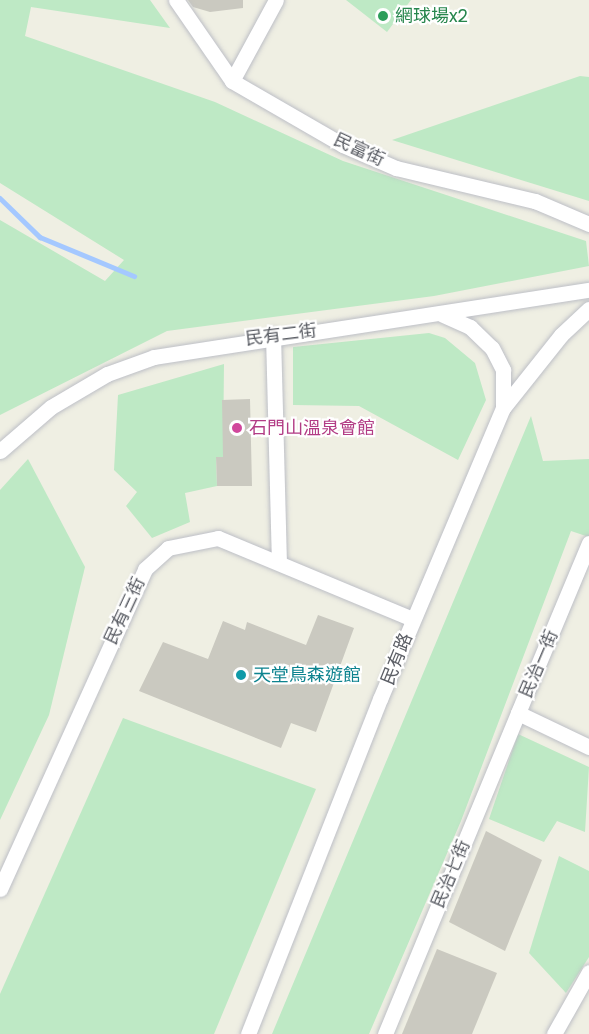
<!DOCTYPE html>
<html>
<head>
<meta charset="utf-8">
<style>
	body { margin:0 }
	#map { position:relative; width:589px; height:1034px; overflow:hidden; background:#efefe3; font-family:Poppins,"Noto Sans TC",sans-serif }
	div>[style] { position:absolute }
	.green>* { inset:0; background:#bee9c5 }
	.stream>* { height:4.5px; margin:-2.25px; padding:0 2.25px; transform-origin:2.25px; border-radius:2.25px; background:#a4c8ff }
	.building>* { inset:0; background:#cac9c0 }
	.roads { filter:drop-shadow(0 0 2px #bdbfc6) drop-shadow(0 0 2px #bdbfc6) }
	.minor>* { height:15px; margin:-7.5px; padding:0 7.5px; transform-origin:7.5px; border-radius:7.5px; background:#fff }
	.dots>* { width:16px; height:16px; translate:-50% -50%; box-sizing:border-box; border:3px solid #fff; border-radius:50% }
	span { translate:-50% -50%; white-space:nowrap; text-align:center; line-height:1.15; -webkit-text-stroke:4.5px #fff; paint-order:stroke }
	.leisure-label { font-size:18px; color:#27864d }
	.left { translate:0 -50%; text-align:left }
	.street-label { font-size:18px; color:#5b5e65 }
	.hotel-label { font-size:18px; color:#b23c85 }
	.culture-label { font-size:18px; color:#0d838f }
</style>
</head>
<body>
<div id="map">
	<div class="green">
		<div style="clip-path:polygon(0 0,150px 0,170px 28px,31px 7px,25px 36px,215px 102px,343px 161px,586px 241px,589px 266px,434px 296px,167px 331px,0 415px,0 220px,105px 281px,124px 260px,0 183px)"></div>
		<div style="clip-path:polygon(346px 0,411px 0,387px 32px)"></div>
		<div style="clip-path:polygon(580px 76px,589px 77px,589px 201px,392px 140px)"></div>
		<div style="clip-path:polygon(429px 333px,445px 338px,475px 363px,486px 400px,458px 460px,359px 406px,293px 405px,293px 347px)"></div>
		<div style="clip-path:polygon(224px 364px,223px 457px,216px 457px,217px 486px,185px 493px,190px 522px,152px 538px,126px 506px,137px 492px,114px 470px,118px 395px)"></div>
		<div style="clip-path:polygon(531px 416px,543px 461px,589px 459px,589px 537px,571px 531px,461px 821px,369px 1034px,272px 1034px)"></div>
		<div style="clip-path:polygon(28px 459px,85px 567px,49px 715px,0 820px,0 490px)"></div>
		<div style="clip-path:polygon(123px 718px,316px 789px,214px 1034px,0 1034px,0 994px)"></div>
		<div style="clip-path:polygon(518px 734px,589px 767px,585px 832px,557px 821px,544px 842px,489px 819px)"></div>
		<div style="clip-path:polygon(559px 856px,589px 871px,589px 957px,566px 993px,529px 953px)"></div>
	</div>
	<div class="stream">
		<div style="left:0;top:198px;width:56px;rotate:44.3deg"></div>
		<div style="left:40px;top:237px;width:102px;rotate:22.5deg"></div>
	</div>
	<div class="building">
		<div style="clip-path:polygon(188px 0,243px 0,243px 8px,210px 12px,193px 7px)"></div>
		<div style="clip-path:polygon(250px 399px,252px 486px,217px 486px,216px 457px,223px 457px,222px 400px)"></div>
		<div style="clip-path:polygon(318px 615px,354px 628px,316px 732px,291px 723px,281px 748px,139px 691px,163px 642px,208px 659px,223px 621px,245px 630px,247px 622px,306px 645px)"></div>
		<div style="clip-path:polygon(486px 831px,542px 860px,505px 951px,449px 922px)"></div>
		<div style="clip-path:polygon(437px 949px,497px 973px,472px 1034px,402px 1034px)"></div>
	</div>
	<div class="roads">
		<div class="minor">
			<div style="left:176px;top:0;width:98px;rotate:55.3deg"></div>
			<div style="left:232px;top:81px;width:128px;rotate:30deg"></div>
			<div style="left:343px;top:145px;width:58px;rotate:23.5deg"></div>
			<div style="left:396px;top:168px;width:143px;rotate:13.4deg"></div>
			<div style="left:535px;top:201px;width:59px;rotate:23.1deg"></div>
			<div style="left:232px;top:81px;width:92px;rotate:-61.5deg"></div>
			<div style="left:443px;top:315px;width:30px;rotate:24deg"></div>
			<div style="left:470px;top:327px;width:30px;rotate:44deg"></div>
			<div style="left:492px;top:348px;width:25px;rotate:63deg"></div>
			<div style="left:503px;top:370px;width:38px;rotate:90deg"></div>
			<div style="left:273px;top:335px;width:226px;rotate:88.5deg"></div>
			<div style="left:0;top:451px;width:67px;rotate:-40.8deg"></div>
			<div style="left:51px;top:407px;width:65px;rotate:-30.5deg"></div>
			<div style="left:107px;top:374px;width:50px;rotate:-19.9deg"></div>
			<div style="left:154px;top:357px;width:440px;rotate:-8.8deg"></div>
			<div style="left:589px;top:543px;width:184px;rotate:112.7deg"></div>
			<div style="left:518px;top:713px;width:79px;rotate:25.6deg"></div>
			<div style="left:0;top:889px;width:351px;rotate:-65.6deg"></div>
			<div style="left:145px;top:569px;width:31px;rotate:-42deg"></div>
			<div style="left:168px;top:548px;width:51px;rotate:-11.3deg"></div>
			<div style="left:218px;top:538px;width:211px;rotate:22.6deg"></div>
			<div style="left:248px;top:1034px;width:360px;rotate:-68.5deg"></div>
			<div style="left:380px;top:699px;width:316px;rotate:-67.1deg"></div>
			<div style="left:503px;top:408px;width:93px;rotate:-51.5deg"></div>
			<div style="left:561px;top:335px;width:38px;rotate:-43deg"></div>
			<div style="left:385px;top:1034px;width:347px;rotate:-67.5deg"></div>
			<div style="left:554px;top:1034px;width:71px;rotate:-60.6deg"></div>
		</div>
	</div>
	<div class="dots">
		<div style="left:383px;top:16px;background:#2e9e5b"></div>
		<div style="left:237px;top:428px;background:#d1479c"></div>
		<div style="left:241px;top:675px;background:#0f9aa8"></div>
	</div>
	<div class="leisure-label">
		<span class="left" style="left:395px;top:16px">網球場x2</span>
	</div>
	<div class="street-label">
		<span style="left:359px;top:150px;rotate:25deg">民富街</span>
		<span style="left:281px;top:335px;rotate:-7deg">民有二街</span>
		<span style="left:125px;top:611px;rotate:-65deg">民有三街</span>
		<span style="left:397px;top:659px;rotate:-68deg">民有路</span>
		<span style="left:539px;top:664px;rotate:-67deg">民治一街</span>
		<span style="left:451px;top:874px;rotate:-67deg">民治七街</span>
	</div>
	<div class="hotel-label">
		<span class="left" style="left:249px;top:428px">石門山溫泉會館</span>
	</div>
	<div class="culture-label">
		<span class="left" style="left:253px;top:675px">天堂鳥森遊館</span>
	</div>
</div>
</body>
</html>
